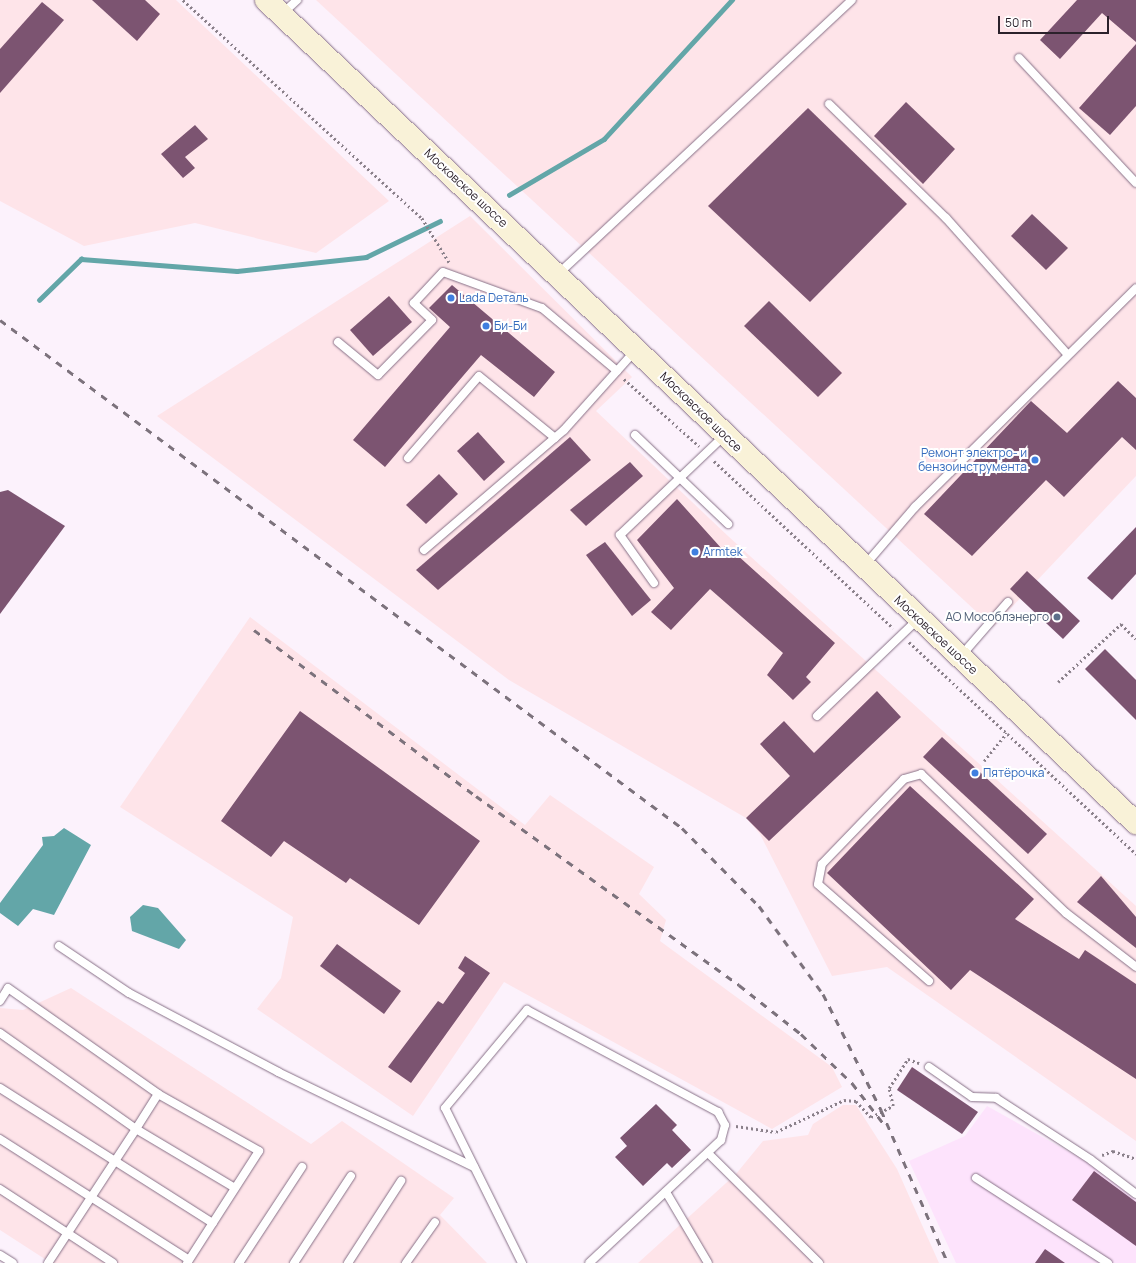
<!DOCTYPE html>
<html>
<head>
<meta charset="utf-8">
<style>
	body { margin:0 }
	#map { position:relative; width:1136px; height:1263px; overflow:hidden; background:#fcf2fc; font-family:Manrope,sans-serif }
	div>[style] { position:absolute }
	.built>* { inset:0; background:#fde3fc }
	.industrial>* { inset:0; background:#fee4e9 }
	.water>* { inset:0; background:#63a6a8 }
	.stream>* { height:4.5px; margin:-2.25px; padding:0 2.25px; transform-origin:2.25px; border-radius:2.25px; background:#63a6a8 }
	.building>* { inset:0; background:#7c5471 }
	.path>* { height:2.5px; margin-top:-1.25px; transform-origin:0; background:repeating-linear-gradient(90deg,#8a808a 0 2px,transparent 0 5px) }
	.roads { filter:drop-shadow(0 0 1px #877087) drop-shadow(0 0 1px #877087) }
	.lane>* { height:8px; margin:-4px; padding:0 4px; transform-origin:4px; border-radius:4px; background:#fff }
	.secondary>* { height:22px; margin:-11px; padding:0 11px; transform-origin:11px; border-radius:11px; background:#f9f2d8 }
	.rail>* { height:3px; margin-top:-1.5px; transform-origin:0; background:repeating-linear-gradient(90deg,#7c727c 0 7px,transparent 0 14px) }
	.dots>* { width:11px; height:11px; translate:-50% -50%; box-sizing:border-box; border:2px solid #fff; border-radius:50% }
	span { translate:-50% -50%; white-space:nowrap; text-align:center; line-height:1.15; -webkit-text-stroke:4px #fff; paint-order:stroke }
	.street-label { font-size:12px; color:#2b212b }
	.shop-label { font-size:12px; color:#366cbe }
	.left { translate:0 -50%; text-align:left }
	.right { translate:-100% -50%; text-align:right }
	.service-label { font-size:12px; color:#4e5e75 }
	.scale { position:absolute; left:998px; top:16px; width:111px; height:18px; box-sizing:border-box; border:2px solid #2b212b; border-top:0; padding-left:5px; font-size:12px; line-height:14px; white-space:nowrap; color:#2b212b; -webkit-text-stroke:3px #fff; paint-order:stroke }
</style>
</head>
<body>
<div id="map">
	<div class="built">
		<div style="clip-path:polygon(987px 1106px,1087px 1162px,1136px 1200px,1136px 1263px,956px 1263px,909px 1161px,965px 1136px)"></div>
	</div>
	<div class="industrial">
		<div style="clip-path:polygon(0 0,176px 0,389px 201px,316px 253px,195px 223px,84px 246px,0 201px)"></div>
		<div style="clip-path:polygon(316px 0,1136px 0,1136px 476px,993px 627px)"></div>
		<div style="clip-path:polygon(470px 216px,632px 377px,596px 411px,728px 536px,1136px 906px,1136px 1141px,887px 967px,832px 976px,760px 834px,746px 818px,509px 680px,157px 416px)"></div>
		<div style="clip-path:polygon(250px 617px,525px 825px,550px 795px,654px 867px,639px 894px,666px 920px,660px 941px,832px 1067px,842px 1087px,772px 1129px,504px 982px,413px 1116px,257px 1009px,281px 978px,293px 917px,120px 807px)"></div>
		<div style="clip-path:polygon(71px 988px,311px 1144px,342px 1121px,454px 1198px,440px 1215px,487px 1263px,51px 1263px,0 1230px,0 1008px,23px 1010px)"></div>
		<div style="clip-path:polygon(843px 1105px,856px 1105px,897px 1169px,939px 1263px,638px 1263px,736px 1174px,763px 1141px,808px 1135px,813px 1124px)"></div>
	</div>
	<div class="water">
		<div style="clip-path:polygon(64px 828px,91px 845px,54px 915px,33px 909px,18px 926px,0 913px,0 903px,43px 845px,42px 837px,54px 836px)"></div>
		<div style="clip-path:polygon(143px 905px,158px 908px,186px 940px,179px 949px,132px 931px,130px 917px)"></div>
	</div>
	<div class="stream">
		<div style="left:509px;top:195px;width:110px;rotate:-30.5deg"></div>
		<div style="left:604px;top:139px;width:189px;rotate:-47.4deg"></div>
		<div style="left:39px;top:300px;width:59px;rotate:-44.3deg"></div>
		<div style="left:81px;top:259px;width:156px;rotate:4.4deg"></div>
		<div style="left:237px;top:271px;width:130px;rotate:-6.2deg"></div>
		<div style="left:366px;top:257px;width:82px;rotate:-25.9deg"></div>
	</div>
	<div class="building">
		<div style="clip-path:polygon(92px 0,145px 0,160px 14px,137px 41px)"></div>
		<div style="clip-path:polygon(1077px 0,1136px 0,1136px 42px,1102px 13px,1060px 59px,1040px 40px)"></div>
		<div style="clip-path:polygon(42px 2px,64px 20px,0 93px,0 49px)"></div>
		<div style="clip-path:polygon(1136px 44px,1136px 106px,1110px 135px,1079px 108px)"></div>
		<div style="clip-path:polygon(906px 102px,955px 149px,923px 184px,874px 136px)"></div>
		<div style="clip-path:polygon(808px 108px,907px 204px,810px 302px,708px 206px)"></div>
		<div style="clip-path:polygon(195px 125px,208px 139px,185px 157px,195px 168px,183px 178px,161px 154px)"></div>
		<div style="clip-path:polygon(1032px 214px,1068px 248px,1046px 270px,1011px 236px)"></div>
		<div style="clip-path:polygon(452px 285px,555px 372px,534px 397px,481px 355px,385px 467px,353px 440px,450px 327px,429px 308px)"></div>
		<div style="clip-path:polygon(389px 296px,412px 322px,373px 356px,350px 330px)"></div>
		<div style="clip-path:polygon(769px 301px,842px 373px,818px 397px,744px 326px)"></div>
		<div style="clip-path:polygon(1118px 381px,1136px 398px,1136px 450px,1122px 437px,1064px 497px,1046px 480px,972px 556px,924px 514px,1031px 401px,1067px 433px)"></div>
		<div style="clip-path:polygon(478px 432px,505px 462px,484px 481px,457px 451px)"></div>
		<div style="clip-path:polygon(570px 437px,591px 460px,438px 590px,416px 570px)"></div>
		<div style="clip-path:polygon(630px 462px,643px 476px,586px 526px,570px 510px)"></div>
		<div style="clip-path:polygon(439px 474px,458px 494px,426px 524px,406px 505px)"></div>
		<div style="clip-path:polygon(8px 490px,65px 526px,0 614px,0 492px)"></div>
		<div style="clip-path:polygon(677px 499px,722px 549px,726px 545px,835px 643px,806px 677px,811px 682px,793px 700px,767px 675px,783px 653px,710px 589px,671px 630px,651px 612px,674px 588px,637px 540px)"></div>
		<div style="clip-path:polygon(1136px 527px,1136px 574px,1112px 600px,1087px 578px)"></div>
		<div style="clip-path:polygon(605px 542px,651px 600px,632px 616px,586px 555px)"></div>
		<div style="clip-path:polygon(1027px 571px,1080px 621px,1063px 639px,1010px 589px)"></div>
		<div style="clip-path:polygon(1105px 649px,1136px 680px,1136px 720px,1085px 669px)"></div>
		<div style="clip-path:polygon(877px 691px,901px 717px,769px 841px,746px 818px,790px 776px,760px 744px,784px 721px,814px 753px)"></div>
		<div style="clip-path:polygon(300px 711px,480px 841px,419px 925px,350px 878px,346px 883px,284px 841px,271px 857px,221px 821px)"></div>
		<div style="clip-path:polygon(942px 737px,1047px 834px,1028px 854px,923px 757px)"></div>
		<div style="clip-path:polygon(910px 786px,1034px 899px,1015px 919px,1079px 959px,1085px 950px,1136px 984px,1136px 1079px,970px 970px,951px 990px,827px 873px)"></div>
		<div style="clip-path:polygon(1101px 876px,1136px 917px,1136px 948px,1077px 902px)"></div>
		<div style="clip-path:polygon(337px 944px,401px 991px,384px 1014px,320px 966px)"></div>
		<div style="clip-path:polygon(465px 956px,490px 973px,411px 1083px,388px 1067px,438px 1001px,443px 1004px,465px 973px,458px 968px)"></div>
		<div style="clip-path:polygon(912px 1067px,978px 1112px,962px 1134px,897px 1090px)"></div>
		<div style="clip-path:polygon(656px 1104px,677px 1125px,672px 1130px,691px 1150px,672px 1168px,667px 1163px,643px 1186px,615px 1157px,627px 1146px,620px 1138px)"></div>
		<div style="clip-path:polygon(1094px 1171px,1136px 1202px,1136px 1246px,1072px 1200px)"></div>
		<div style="clip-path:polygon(1045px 1249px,1065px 1263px,1035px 1263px)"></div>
	</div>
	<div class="path">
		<div style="left:183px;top:0;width:323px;rotate:42.4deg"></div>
		<div style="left:422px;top:218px;width:52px;rotate:58.5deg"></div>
		<div style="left:624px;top:379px;width:101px;rotate:41.8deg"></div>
		<div style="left:714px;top:461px;width:245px;rotate:43deg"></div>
		<div style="left:909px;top:642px;width:311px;rotate:43deg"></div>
		<div style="left:1058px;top:682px;width:86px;rotate:-42.6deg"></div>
		<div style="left:1121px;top:624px;width:21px;rotate:45deg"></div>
		<div style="left:984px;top:761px;width:36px;rotate:-51deg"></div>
		<div style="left:736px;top:1126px;width:40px;rotate:8.5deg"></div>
		<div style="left:776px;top:1132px;width:75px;rotate:-25.2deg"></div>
		<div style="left:844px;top:1100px;width:12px;rotate:5deg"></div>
		<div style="left:856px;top:1101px;width:22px;rotate:47deg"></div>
		<div style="left:871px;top:1117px;width:25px;rotate:-27deg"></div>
		<div style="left:893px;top:1106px;width:18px;rotate:-103deg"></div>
		<div style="left:889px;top:1088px;width:35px;rotate:-57deg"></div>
		<div style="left:908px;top:1059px;width:12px;rotate:20deg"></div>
		<div style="left:1102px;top:1155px;width:12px;rotate:-20deg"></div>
		<div style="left:1113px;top:1151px;width:24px;rotate:19deg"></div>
	</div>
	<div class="roads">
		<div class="lane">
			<div style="left:282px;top:14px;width:21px;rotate:-43deg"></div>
			<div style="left:1019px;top:58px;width:171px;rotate:46.9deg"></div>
			<div style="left:829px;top:104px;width:163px;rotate:44.3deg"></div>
			<div style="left:946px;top:218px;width:183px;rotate:48.3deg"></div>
			<div style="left:557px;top:275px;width:403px;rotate:-43deg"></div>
			<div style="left:338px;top:342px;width:52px;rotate:39.5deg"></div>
			<div style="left:378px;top:375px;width:77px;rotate:-45.5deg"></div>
			<div style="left:432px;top:320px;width:25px;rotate:-137deg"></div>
			<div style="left:414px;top:303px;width:42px;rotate:-46.9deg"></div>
			<div style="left:443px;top:272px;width:105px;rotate:20deg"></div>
			<div style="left:542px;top:308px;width:98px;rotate:40deg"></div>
			<div style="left:635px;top:435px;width:129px;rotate:43.7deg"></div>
			<div style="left:408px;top:458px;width:108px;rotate:-49.1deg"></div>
			<div style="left:479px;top:376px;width:98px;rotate:39.2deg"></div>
			<div style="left:424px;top:550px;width:184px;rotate:-40.6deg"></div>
			<div style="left:564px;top:430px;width:106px;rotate:-48.1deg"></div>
			<div style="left:865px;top:565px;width:77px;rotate:-49.2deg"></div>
			<div style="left:915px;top:507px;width:311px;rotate:-44.7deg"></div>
			<div style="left:654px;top:583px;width:59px;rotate:-125.3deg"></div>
			<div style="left:620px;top:535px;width:144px;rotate:-43.6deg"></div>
			<div style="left:960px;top:657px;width:73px;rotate:-48.9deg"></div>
			<div style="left:817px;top:716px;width:140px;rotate:-43.8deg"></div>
			<div style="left:59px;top:946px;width:84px;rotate:33.9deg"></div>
			<div style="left:129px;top:993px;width:169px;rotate:27.9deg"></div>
			<div style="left:278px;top:1072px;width:218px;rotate:25.9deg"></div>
			<div style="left:929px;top:981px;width:147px;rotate:-138.9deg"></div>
			<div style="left:818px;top:884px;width:20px;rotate:-79deg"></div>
			<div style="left:822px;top:864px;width:118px;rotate:-46deg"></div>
			<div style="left:904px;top:779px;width:18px;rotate:-16deg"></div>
			<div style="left:921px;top:774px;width:201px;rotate:43.8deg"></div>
			<div style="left:1066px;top:913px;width:88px;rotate:37.6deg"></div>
			<div style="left:0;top:1001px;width:15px;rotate:-58deg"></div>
			<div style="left:8px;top:988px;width:184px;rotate:35.2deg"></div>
			<div style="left:158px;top:1094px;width:116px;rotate:29.4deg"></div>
			<div style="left:259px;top:1151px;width:133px;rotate:122.7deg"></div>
			<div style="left:0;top:1033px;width:166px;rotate:35.2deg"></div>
			<div style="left:136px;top:1129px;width:160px;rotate:123.3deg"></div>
			<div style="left:929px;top:1067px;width:52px;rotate:34.9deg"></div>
			<div style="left:972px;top:1097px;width:24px;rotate:2deg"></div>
			<div style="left:996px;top:1098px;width:113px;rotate:33.1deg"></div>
			<div style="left:1091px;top:1160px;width:56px;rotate:37.1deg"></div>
			<div style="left:0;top:1088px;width:252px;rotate:32.4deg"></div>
			<div style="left:158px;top:1094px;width:41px;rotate:122.2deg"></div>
			<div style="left:136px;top:1129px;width:115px;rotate:30.8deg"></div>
			<div style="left:0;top:1139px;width:224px;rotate:32.6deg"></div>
			<div style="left:708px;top:1153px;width:156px;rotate:44.7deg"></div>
			<div style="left:976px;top:1178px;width:157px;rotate:32.8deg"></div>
			<div style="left:0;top:1189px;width:135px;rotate:33.2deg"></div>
			<div style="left:666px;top:1192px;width:82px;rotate:59.4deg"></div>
			<div style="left:0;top:1255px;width:15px;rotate:32deg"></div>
			<div style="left:239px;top:1263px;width:115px;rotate:-56.7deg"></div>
			<div style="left:294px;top:1263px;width:104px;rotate:-56.8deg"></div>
			<div style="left:348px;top:1263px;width:98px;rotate:-57.1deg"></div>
			<div style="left:406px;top:1263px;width:50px;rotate:-54.7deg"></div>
			<div style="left:522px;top:1263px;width:173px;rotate:-116.4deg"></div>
			<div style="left:445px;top:1108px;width:128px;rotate:-50.1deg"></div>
			<div style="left:527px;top:1010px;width:217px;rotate:28.1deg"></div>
			<div style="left:718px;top:1112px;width:15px;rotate:62deg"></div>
			<div style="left:725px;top:1125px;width:16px;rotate:105deg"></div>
			<div style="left:721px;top:1140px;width:180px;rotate:137deg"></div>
		</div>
		<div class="secondary">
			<div style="left:266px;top:0;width:1198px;rotate:43.41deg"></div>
		</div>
	</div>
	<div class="rail">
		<div style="left:0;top:320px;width:850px;rotate:36.68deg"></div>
		<div style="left:682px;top:828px;width:110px;rotate:45.4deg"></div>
		<div style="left:759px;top:906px;width:109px;rotate:54deg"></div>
		<div style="left:823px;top:994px;width:130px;rotate:63.4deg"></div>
		<div style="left:881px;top:1110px;width:167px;rotate:66.4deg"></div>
		<div style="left:254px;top:630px;width:277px;rotate:36.8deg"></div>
		<div style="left:476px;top:796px;width:324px;rotate:35.7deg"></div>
		<div style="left:739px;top:985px;width:79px;rotate:38.3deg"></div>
		<div style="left:801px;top:1034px;width:71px;rotate:43.9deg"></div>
		<div style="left:852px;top:1083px;width:51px;rotate:52.2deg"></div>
	</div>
	<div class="dots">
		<div style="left:451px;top:298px;background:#3f7fe0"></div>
		<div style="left:486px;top:326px;background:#3f7fe0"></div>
		<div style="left:1035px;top:460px;background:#3f7fe0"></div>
		<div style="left:695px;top:552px;background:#3f7fe0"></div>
		<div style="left:1057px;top:617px;background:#5c6f8a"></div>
		<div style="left:975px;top:773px;background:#3f7fe0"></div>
	</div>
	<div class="street-label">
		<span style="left:466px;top:188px;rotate:43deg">Московское шоссе</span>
		<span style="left:701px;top:412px;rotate:44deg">Московское шоссе</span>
		<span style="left:936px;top:635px;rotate:43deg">Московское шоссе</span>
	</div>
	<div class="shop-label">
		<span class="left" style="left:459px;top:298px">Lada Dеталь</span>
		<span class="left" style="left:494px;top:326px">Би-Би</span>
		<span class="right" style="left:1027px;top:460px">Ремонт электро- и<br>бензоинструмента</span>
		<span class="left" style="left:703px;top:552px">Armtek</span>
		<span class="left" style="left:983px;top:773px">Пятёрочка</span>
	</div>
	<div class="service-label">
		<span class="right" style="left:1049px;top:617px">АО Мособлэнерго</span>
	</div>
	<div class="scale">50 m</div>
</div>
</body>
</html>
